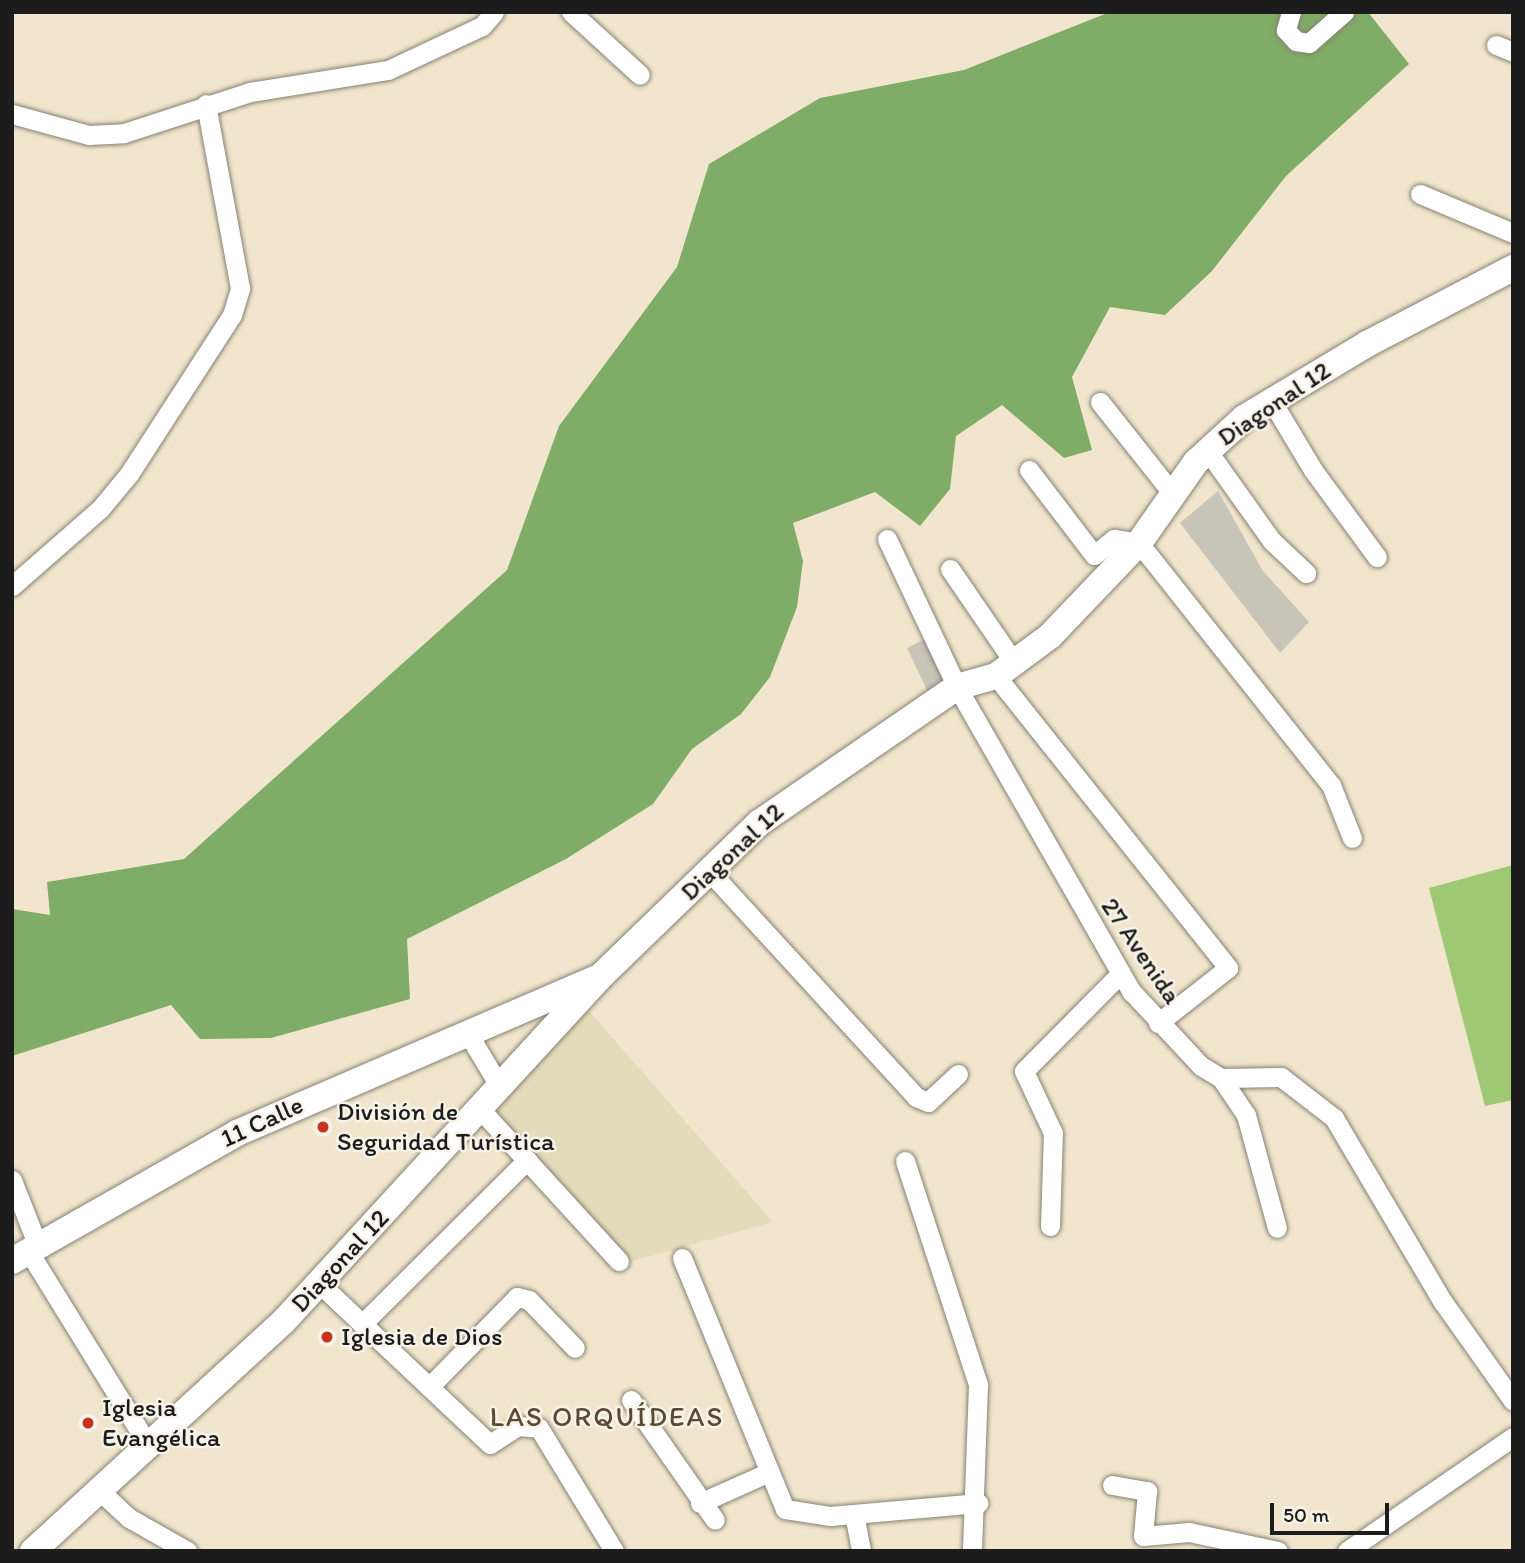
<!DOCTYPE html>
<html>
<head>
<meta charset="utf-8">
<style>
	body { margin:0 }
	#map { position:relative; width:1525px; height:1563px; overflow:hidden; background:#f1e6cd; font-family:Itim,sans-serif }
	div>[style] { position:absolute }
	.built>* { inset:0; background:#e4dbba }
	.industrial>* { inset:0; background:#c6c5b8 }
	.green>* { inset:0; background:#9fc874 }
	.forest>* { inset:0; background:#7fac66 }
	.roads { filter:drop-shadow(0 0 2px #868174) drop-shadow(0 0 2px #868174) }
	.street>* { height:19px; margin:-9.5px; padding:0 9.5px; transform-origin:9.5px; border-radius:9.5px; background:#fff }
	.secondary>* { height:26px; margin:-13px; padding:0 13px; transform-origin:13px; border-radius:13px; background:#fff }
	.dots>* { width:19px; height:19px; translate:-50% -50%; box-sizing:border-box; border:4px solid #f7f3e8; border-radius:50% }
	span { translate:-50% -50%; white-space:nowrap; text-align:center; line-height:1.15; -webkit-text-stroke:5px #f7f3e8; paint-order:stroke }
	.street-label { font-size:26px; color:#1c1c1c }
	.poi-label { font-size:26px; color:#1c1c1c }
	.left { translate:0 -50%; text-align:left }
	.neighbourhood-label { font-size:28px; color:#5d4933; letter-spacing:2px }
	.frame { position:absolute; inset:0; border:14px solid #1c1c1c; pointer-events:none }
	.scale { position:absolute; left:1270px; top:1503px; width:119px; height:32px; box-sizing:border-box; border:4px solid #1c1c1c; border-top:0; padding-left:9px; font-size:21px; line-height:24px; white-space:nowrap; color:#1c1c1c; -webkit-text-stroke:5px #f7f3e8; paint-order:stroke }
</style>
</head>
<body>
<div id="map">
	<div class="built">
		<div style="clip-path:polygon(584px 1005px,773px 1222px,629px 1262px,491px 1113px)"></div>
	</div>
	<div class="industrial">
		<div style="clip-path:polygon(1218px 491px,1263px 571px,1309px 622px,1280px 653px,1180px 523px)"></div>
		<div style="clip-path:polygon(925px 639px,947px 684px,929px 694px,907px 648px)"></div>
	</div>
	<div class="green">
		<div style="clip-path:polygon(1513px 865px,1513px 1100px,1485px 1106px,1429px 888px)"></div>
	</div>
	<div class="forest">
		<div style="clip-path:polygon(1110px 12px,1368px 12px,1409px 64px,1286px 176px,1212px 271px,1165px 315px,1110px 307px,1072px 377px,1092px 450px,1064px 458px,1002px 405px,956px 436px,950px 489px,920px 526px,875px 492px,793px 523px,803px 561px,797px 607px,770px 677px,741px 714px,692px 749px,653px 804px,566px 859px,407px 939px,410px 999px,271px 1038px,200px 1039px,171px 1005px,12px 1056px,12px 909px,50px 915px,47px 882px,184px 859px,507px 570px,559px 426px,677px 267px,709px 164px,820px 98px,964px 70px)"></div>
	</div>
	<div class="roads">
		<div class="street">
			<div style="left:571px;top:12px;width:93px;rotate:42.4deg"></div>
			<div style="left:1291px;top:12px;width:19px;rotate:106deg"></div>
			<div style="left:1286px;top:30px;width:15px;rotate:48deg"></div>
			<div style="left:1296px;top:41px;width:13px;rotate:9deg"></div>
			<div style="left:1309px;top:43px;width:47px;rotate:-41.5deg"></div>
			<div style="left:1496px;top:45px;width:18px;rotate:22deg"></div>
			<div style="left:12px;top:114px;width:80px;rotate:15.3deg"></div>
			<div style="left:89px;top:135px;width:35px;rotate:-3deg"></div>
			<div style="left:124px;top:133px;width:133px;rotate:-18deg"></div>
			<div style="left:250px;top:92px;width:140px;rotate:-9.1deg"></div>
			<div style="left:388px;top:70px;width:104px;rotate:-25.1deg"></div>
			<div style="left:482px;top:26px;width:18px;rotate:-49deg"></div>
			<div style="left:1420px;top:194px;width:101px;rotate:22.8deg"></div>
			<div style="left:1271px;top:400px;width:82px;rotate:59deg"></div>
			<div style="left:1313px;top:470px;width:108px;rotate:53.7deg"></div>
			<div style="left:1100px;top:402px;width:116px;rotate:51.6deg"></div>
			<div style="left:1207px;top:450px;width:112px;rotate:54.5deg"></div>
			<div style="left:1272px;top:541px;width:47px;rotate:43.3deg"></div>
			<div style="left:1029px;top:470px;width:107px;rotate:52.6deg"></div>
			<div style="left:1094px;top:555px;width:26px;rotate:-39deg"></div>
			<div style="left:1114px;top:539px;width:25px;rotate:9deg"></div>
			<div style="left:1139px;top:543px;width:309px;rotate:51.6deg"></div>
			<div style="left:1331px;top:785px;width:57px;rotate:68.4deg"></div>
			<div style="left:887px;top:539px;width:164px;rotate:64.7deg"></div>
			<div style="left:957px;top:687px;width:352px;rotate:60.2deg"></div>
			<div style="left:1132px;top:992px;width:101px;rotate:47deg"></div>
			<div style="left:1201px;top:1066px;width:23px;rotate:31deg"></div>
			<div style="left:1221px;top:1078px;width:60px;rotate:-1deg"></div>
			<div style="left:1281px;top:1077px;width:67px;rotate:37.7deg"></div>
			<div style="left:1334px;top:1118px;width:214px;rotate:59.4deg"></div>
			<div style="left:1443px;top:1302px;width:121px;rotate:54.7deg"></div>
			<div style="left:950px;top:569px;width:115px;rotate:55.6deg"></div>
			<div style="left:12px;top:586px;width:117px;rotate:-41.2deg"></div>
			<div style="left:100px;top:509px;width:45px;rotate:-50.4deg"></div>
			<div style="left:129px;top:474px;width:189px;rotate:-57.1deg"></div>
			<div style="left:232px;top:315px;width:28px;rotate:-73deg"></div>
			<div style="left:240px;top:288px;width:187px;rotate:-100.5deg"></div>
			<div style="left:996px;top:676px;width:373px;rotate:51.5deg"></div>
			<div style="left:1228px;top:968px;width:89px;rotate:141.8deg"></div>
			<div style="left:710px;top:872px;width:305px;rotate:47.5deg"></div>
			<div style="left:916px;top:1097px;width:13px;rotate:23deg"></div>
			<div style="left:928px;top:1102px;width:41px;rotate:-43deg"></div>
			<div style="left:467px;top:1032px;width:64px;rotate:59deg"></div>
			<div style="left:1221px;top:1078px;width:45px;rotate:56deg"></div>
			<div style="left:1246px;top:1115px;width:117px;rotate:74.7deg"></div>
			<div style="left:480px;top:1109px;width:206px;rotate:47.6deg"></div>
			<div style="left:905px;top:1161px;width:236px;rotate:71.9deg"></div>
			<div style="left:978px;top:1385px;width:166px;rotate:92.1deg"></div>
			<div style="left:12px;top:1180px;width:71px;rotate:68.5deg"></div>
			<div style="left:1050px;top:1226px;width:93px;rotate:-88.2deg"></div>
			<div style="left:1053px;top:1133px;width:68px;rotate:-115.1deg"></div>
			<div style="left:1024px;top:1071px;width:136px;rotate:-45.3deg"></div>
			<div style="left:29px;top:1252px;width:228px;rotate:58.3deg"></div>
			<div style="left:682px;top:1258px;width:271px;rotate:67.7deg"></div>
			<div style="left:785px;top:1509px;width:46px;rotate:8.8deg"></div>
			<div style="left:830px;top:1516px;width:149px;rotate:-5deg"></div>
			<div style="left:320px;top:1284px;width:233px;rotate:43.3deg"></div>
			<div style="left:490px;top:1444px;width:33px;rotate:-33deg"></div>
			<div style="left:518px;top:1426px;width:21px;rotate:5deg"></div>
			<div style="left:539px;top:1428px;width:144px;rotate:58.6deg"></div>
			<div style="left:362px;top:1324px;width:233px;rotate:-44.8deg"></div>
			<div style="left:429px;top:1387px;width:126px;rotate:-45.6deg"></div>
			<div style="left:517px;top:1297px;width:12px;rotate:14deg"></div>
			<div style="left:529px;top:1300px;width:66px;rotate:46.2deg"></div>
			<div style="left:631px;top:1400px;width:146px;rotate:55deg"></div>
			<div style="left:1112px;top:1485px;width:36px;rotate:10deg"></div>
			<div style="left:1147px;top:1491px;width:45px;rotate:95.1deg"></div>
			<div style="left:1143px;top:1536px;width:46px;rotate:-5deg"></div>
			<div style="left:1189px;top:1532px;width:91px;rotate:12.1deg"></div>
			<div style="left:101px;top:1492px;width:38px;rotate:43deg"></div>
			<div style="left:129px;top:1518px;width:67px;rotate:29.6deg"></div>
			<div style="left:700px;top:1503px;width:73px;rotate:-24.1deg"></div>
			<div style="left:854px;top:1514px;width:38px;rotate:79deg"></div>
			<div style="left:1347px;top:1551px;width:201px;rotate:-34.5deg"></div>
		</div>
		<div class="secondary">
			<div style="left:12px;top:1261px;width:259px;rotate:-29.6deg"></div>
			<div style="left:237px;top:1133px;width:389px;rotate:-23.3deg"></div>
			<div style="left:33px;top:1551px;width:339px;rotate:-42.5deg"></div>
			<div style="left:283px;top:1322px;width:471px;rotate:-47.4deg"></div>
			<div style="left:602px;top:975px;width:219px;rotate:-44.1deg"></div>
			<div style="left:759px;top:823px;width:240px;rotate:-34.5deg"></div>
			<div style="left:957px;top:687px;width:41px;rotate:-15.8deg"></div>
			<div style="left:996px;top:676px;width:67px;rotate:-36.5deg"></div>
			<div style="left:1050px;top:636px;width:129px;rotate:-46.3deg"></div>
			<div style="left:1139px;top:543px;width:99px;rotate:-54.9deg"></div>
			<div style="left:1196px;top:462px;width:65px;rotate:-42.5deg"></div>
			<div style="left:1244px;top:418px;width:144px;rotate:-31deg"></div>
			<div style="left:1367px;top:344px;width:165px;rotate:-27.5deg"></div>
		</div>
	</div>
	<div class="dots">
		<div style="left:323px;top:1127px;background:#c8321e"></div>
		<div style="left:327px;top:1337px;background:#c8321e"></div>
		<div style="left:88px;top:1423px;background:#c8321e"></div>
	</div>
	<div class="street-label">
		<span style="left:1274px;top:404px;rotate:-34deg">Diagonal 12</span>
		<span style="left:732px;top:852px;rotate:-43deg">Diagonal 12</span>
		<span style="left:1141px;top:951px;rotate:56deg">27 Avenida</span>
		<span style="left:262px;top:1122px;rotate:-25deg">11 Calle</span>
		<span style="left:340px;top:1261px;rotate:-47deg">Diagonal 12</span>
	</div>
	<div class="poi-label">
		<span class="left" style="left:337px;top:1127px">División de<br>Seguridad Turística</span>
		<span class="left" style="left:341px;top:1337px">Iglesia de Dios</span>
		<span class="left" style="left:102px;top:1423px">Iglesia<br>Evangélica</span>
	</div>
	<div class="neighbourhood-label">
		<span style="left:607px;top:1416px">LAS ORQUÍDEAS</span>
	</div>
	<div class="frame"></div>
	<div class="scale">50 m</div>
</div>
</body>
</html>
